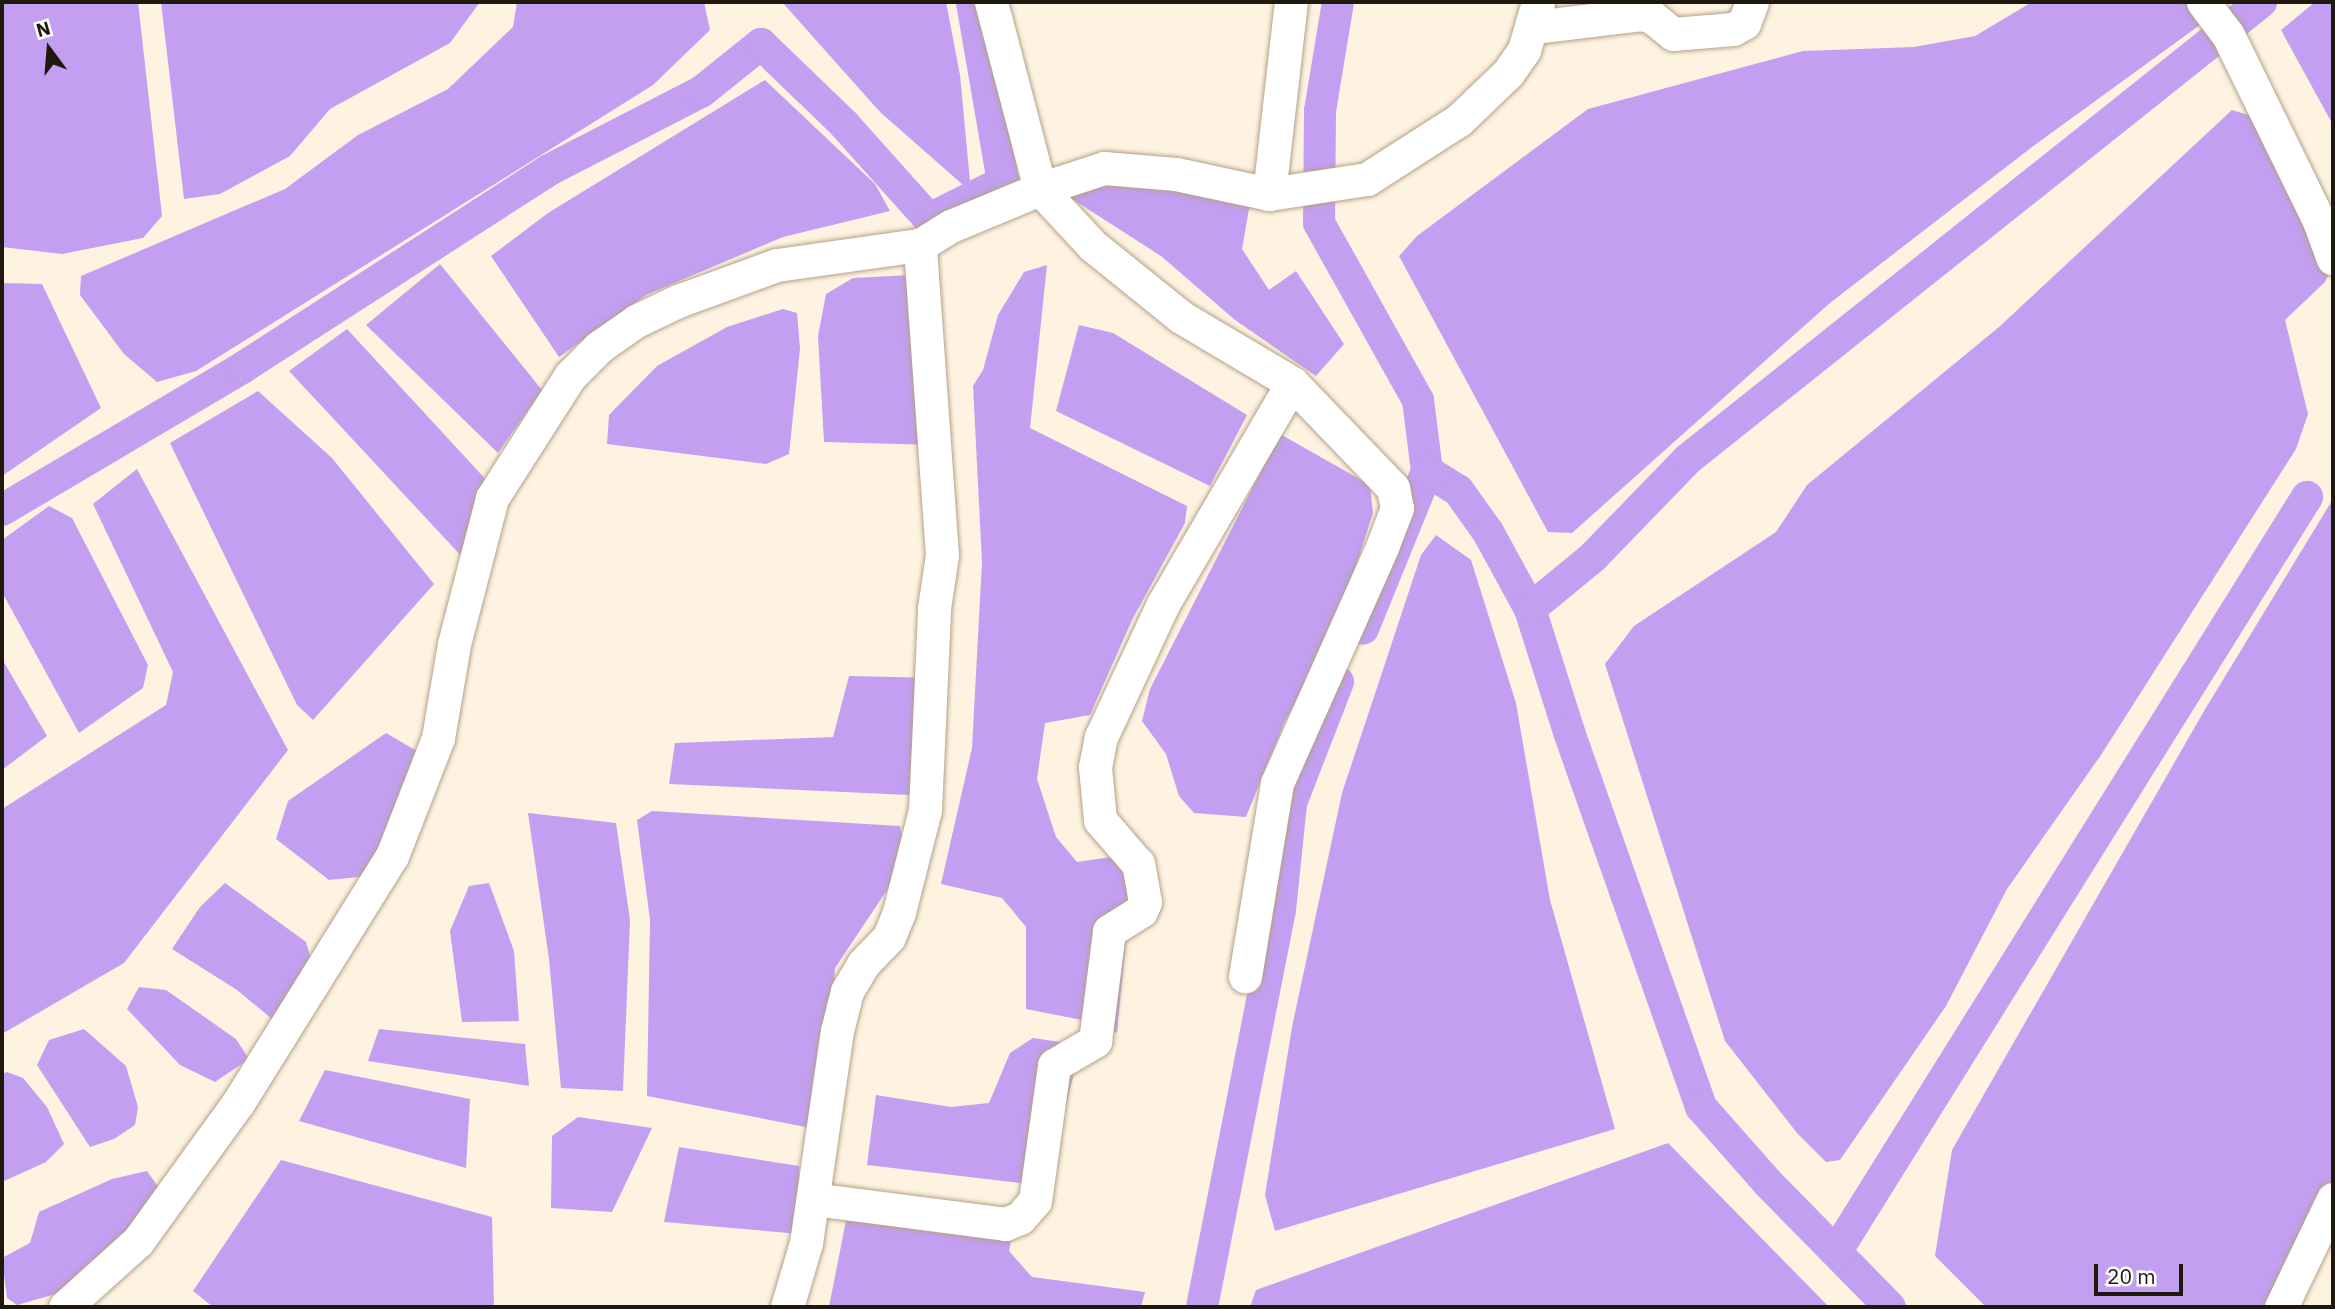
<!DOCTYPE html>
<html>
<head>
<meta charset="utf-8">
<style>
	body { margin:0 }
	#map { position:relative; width:2335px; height:1309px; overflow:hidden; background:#fef2e1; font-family:"IBM Plex Sans",sans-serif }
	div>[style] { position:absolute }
	.water>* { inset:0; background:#c29ff1 }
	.canal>* { height:32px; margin:-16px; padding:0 16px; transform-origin:16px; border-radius:16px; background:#c29ff1 }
	.roads { filter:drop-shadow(0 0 2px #b4a187) drop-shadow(0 0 2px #b4a187) }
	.street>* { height:33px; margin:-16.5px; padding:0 16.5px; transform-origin:16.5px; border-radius:16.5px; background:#fff }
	span { translate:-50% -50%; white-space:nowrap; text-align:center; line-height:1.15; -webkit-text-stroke:7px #fff; paint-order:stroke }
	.frame { position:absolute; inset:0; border:4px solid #1f180e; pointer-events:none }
	.north { position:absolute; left:14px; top:14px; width:70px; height:70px; -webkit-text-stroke:5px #fff; paint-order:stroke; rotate:344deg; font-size:19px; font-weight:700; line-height:28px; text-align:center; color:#1f180e }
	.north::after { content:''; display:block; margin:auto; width:24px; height:32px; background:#1f180e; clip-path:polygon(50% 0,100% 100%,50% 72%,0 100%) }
	.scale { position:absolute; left:2094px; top:1264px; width:89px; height:32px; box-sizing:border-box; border:4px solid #1f180e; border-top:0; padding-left:9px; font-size:21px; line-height:24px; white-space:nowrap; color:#1f180e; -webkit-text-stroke:5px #fff; paint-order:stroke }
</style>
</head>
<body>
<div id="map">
	<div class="water">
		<div style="clip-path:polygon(2px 2px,138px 2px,162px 216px,143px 238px,62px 254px,2px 247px)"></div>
		<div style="clip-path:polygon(161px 2px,480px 2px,450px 43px,330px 109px,290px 156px,220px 194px,184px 199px)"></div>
		<div style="clip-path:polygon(517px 2px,704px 2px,710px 30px,653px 85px,196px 371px,157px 382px,124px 354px,80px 295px,81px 276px,285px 189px,358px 135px,448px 89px,513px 27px)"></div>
		<div style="clip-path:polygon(782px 2px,946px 2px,960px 75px,971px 192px,880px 112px)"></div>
		<div style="clip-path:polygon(2032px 2px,2200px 2px,2215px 14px,2032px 147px,1830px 303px,1572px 533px,1548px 532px,1399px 256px,1417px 236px,1588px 109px,1803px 51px,1914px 47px,1975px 36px)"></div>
		<div style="clip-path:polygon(2315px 2px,2333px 2px,2333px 125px,2281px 30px)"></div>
		<div style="clip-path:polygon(765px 80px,875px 184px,890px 211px,783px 237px,646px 295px,559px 357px,491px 256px,548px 213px)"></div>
		<div style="clip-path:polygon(2232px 110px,2265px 120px,2333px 265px,2325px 282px,2285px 320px,2308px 414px,2296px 449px,2101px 755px,2007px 889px,1946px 1006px,1840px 1160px,1826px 1162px,1797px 1133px,1725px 1041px,1605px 664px,1634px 626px,1776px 532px,1807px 485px,1999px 327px)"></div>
		<div style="clip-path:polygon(1095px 174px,1267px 199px,1249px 209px,1242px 249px,1269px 290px,1296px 271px,1344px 344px,1316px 376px,1235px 320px,1161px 256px,1069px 197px)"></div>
		<div style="clip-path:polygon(440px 264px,542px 390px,498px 453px,366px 325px)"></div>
		<div style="clip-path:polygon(1047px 265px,1030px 428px,1187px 506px,1185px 523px,1132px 620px,1090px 715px,1045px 723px,1037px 779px,1056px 837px,1077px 862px,1111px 857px,1133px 867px,1117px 1033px,1092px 1022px,1026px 1009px,1026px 927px,1002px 898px,941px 884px,972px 748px,982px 562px,973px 386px,983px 370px,998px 315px,1024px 272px)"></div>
		<div style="clip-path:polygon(932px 274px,935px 445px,824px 442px,818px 336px,826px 294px,853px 278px)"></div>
		<div style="clip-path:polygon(2px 283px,42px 284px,101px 408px,2px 476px)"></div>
		<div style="clip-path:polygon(783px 309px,797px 313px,800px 349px,789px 454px,766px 464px,607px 444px,609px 415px,657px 366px,727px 327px)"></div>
		<div style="clip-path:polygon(1079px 325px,1113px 333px,1247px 415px,1210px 486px,1056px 411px)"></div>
		<div style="clip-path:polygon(347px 329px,490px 484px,465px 560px,289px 371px)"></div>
		<div style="clip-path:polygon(258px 391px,332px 458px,434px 584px,313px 720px,297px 705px,170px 443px)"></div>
		<div style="clip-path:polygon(1280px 434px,1370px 485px,1373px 513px,1335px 632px,1285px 721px,1246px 817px,1194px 813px,1179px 796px,1166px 754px,1142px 721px,1150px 689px)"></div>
		<div style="clip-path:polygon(137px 469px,288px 750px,124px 963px,2px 1034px,2px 809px,166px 705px,173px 672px,93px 504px)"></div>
		<div style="clip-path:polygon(2333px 499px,2333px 1179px,2274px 1307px,1986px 1307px,1935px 1256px,1952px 1150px,2204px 711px)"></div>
		<div style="clip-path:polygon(49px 506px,72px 518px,148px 665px,143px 688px,79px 733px,2px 592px,2px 540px)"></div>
		<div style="clip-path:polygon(1436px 535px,1471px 560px,1516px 703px,1550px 900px,1615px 1129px,1275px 1231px,1265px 1195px,1292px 1027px,1342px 793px,1421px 555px)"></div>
		<div style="clip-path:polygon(2px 659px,47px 736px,2px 770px)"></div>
		<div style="clip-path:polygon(849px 676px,940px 678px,931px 796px,669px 784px,675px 743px,833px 737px)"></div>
		<div style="clip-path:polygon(386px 733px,427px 757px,369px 876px,329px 880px,276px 839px,288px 801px)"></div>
		<div style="clip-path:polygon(652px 811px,900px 826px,907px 860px,835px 968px,825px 1105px,816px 1129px,647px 1096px,650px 920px,637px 820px)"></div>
		<div style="clip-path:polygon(528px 813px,616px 823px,630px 920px,623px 1091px,561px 1088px,549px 959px)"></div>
		<div style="clip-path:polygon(225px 883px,306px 942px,313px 966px,272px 1019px,237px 990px,172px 949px,200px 907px)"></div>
		<div style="clip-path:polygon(489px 883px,514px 951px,519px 1021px,462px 1022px,450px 931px,469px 886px)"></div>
		<div style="clip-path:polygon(139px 987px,166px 990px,236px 1039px,249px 1059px,215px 1082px,180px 1065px,127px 1009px)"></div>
		<div style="clip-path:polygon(84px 1029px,126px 1066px,138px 1107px,135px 1125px,114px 1139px,90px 1147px,37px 1065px,49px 1040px)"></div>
		<div style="clip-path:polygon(379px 1029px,525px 1044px,529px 1086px,368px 1061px)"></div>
		<div style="clip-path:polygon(1033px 1038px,1074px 1044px,1074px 1073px,1046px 1186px,867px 1165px,876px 1095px,951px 1107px,989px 1103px,1010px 1053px)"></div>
		<div style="clip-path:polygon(325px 1070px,470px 1099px,466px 1168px,299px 1121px)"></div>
		<div style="clip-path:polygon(7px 1072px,23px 1078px,47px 1107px,64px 1144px,46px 1162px,2px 1182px,2px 1074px)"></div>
		<div style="clip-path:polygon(578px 1117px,652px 1128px,612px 1212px,551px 1208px,552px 1136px)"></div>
		<div style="clip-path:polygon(1668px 1143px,1829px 1307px,1250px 1307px,1256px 1290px)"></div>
		<div style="clip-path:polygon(679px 1147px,799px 1166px,800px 1234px,664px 1222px)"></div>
		<div style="clip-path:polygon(281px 1160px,492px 1217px,494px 1307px,213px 1307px,193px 1291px)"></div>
		<div style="clip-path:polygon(147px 1171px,159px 1188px,141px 1222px,59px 1293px,17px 1305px,7px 1298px,2px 1258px,30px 1243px,39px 1212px,112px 1179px)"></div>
		<div style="clip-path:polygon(850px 1200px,1017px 1209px,1009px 1251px,1032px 1277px,1145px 1292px,1141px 1307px,829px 1307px)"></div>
	</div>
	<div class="canal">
		<div style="left:1338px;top:2px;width:110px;rotate:99.4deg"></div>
		<div style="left:1320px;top:111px;width:112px;rotate:90.5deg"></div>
		<div style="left:1319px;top:223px;width:203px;rotate:60.8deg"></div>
		<div style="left:1418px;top:400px;width:72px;rotate:82.8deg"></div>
		<div style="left:1427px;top:471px;width:170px;rotate:112.1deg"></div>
		<div style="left:1427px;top:471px;width:36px;rotate:32deg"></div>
		<div style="left:1458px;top:490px;width:52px;rotate:54.5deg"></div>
		<div style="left:1488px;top:532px;width:88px;rotate:61.4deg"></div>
		<div style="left:1530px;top:609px;width:129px;rotate:72.4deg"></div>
		<div style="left:1569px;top:732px;width:398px;rotate:70.6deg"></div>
		<div style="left:1701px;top:1107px;width:101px;rotate:48.6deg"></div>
		<div style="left:1768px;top:1183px;width:174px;rotate:45.5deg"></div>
		<div style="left:2px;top:510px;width:279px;rotate:-30.6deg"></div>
		<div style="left:242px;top:368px;width:365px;rotate:-32.8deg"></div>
		<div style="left:549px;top:170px;width:171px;rotate:-27.2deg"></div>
		<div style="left:701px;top:92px;width:77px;rotate:-38.7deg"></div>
		<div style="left:761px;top:44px;width:115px;rotate:43.9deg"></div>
		<div style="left:844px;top:124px;width:127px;rotate:48.2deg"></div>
		<div style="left:929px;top:219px;width:83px;rotate:-26.6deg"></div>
		<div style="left:1003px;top:182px;width:183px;rotate:-99.8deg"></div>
		<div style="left:1530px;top:609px;width:82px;rotate:-39.5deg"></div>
		<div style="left:1593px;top:557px;width:136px;rotate:-45.9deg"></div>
		<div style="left:1688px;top:459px;width:733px;rotate:-38.57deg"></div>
		<div style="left:1836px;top:1252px;width:890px;rotate:-58.04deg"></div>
		<div style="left:1202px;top:1307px;width:405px;rotate:-78.9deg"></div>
		<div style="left:1280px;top:910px;width:108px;rotate:-84.1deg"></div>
		<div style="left:1291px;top:803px;width:130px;rotate:-68.8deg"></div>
	</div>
	<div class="roads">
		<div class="street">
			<div style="left:991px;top:2px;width:193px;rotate:75.3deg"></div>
			<div style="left:1040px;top:189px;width:78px;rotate:47.1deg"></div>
			<div style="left:1093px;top:246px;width:113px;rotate:38.9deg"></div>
			<div style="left:1181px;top:317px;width:129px;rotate:30.7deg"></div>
			<div style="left:1292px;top:383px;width:146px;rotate:46.1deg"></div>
			<div style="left:1393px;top:488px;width:20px;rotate:79deg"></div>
			<div style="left:1397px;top:508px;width:40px;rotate:111deg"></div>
			<div style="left:1383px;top:545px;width:261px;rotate:114deg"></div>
			<div style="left:1277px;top:783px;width:196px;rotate:99.4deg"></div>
			<div style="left:2203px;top:2px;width:41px;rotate:52.9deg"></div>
			<div style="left:2228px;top:35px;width:207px;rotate:63.9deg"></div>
			<div style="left:2319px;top:221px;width:40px;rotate:69.8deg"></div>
			<div style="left:1534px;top:27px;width:108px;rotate:-6.9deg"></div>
			<div style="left:1641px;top:14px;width:11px;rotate:15deg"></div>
			<div style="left:1652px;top:17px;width:27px;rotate:39deg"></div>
			<div style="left:1673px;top:34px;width:60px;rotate:-4.8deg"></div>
			<div style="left:1733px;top:29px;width:13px;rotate:-29deg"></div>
			<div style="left:1744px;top:23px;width:22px;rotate:-69deg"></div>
			<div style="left:1269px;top:194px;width:193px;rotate:-83.5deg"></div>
			<div style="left:813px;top:1199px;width:194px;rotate:7.4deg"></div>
			<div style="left:1005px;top:1224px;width:16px;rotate:-22deg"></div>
			<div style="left:1020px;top:1218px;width:23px;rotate:-49deg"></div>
			<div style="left:1035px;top:1201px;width:137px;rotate:-82deg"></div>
			<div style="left:1054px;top:1065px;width:48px;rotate:-30.3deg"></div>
			<div style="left:1095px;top:1041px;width:111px;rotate:-82.7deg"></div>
			<div style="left:1109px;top:931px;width:38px;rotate:-32deg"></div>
			<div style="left:1141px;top:911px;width:10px;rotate:-66deg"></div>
			<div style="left:1145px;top:902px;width:39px;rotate:-100deg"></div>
			<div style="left:1138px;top:864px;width:58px;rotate:-130.8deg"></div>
			<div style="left:1100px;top:820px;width:53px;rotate:-95.4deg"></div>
			<div style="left:1095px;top:767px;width:31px;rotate:-79deg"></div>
			<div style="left:1101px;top:737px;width:147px;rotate:-65deg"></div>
			<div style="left:1163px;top:604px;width:256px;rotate:-59.7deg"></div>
			<div style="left:65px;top:1307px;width:98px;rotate:-42.1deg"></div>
			<div style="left:138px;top:1241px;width:170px;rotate:-54.1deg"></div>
			<div style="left:238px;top:1103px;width:291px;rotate:-58.1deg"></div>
			<div style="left:392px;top:856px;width:127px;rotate:-68.7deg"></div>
			<div style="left:438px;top:738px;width:95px;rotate:-80.3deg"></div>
			<div style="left:454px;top:644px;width:151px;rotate:-75.4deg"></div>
			<div style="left:492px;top:498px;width:145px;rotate:-57.4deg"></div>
			<div style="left:570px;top:376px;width:41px;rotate:-45deg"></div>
			<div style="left:599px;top:347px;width:45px;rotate:-35.1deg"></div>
			<div style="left:636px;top:321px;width:47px;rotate:-25.5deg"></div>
			<div style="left:678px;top:301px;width:105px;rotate:-20deg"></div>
			<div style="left:777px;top:265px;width:144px;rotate:-8deg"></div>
			<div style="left:787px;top:1307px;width:67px;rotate:-73.5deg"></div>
			<div style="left:806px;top:1243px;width:214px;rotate:-81.7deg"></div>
			<div style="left:837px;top:1031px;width:41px;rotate:-76deg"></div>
			<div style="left:847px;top:991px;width:31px;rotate:-59deg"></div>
			<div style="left:863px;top:964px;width:37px;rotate:-46deg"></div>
			<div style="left:889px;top:937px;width:27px;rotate:-68deg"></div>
			<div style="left:899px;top:912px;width:105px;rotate:-75.7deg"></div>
			<div style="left:925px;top:810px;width:202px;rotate:-87.4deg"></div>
			<div style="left:934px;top:608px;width:54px;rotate:-81.4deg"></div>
			<div style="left:942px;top:555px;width:311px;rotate:-94.1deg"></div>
			<div style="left:920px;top:245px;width:36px;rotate:-32deg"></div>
			<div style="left:951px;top:226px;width:96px;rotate:-22.6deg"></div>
			<div style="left:1040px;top:189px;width:67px;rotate:-18.2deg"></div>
			<div style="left:1104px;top:168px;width:72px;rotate:4.8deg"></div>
			<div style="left:1176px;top:174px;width:95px;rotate:12.1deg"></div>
			<div style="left:1269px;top:194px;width:99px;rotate:-8.7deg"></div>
			<div style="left:1367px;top:179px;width:109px;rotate:-32.7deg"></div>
			<div style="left:1459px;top:120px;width:68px;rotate:-43.8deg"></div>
			<div style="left:1508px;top:73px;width:28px;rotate:-55deg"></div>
			<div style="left:1524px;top:50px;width:50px;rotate:-73.7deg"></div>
			<div style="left:2281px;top:1307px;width:120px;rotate:-64.3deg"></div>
		</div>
	</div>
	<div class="frame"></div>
	<div class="north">N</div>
	<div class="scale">20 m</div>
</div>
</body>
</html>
